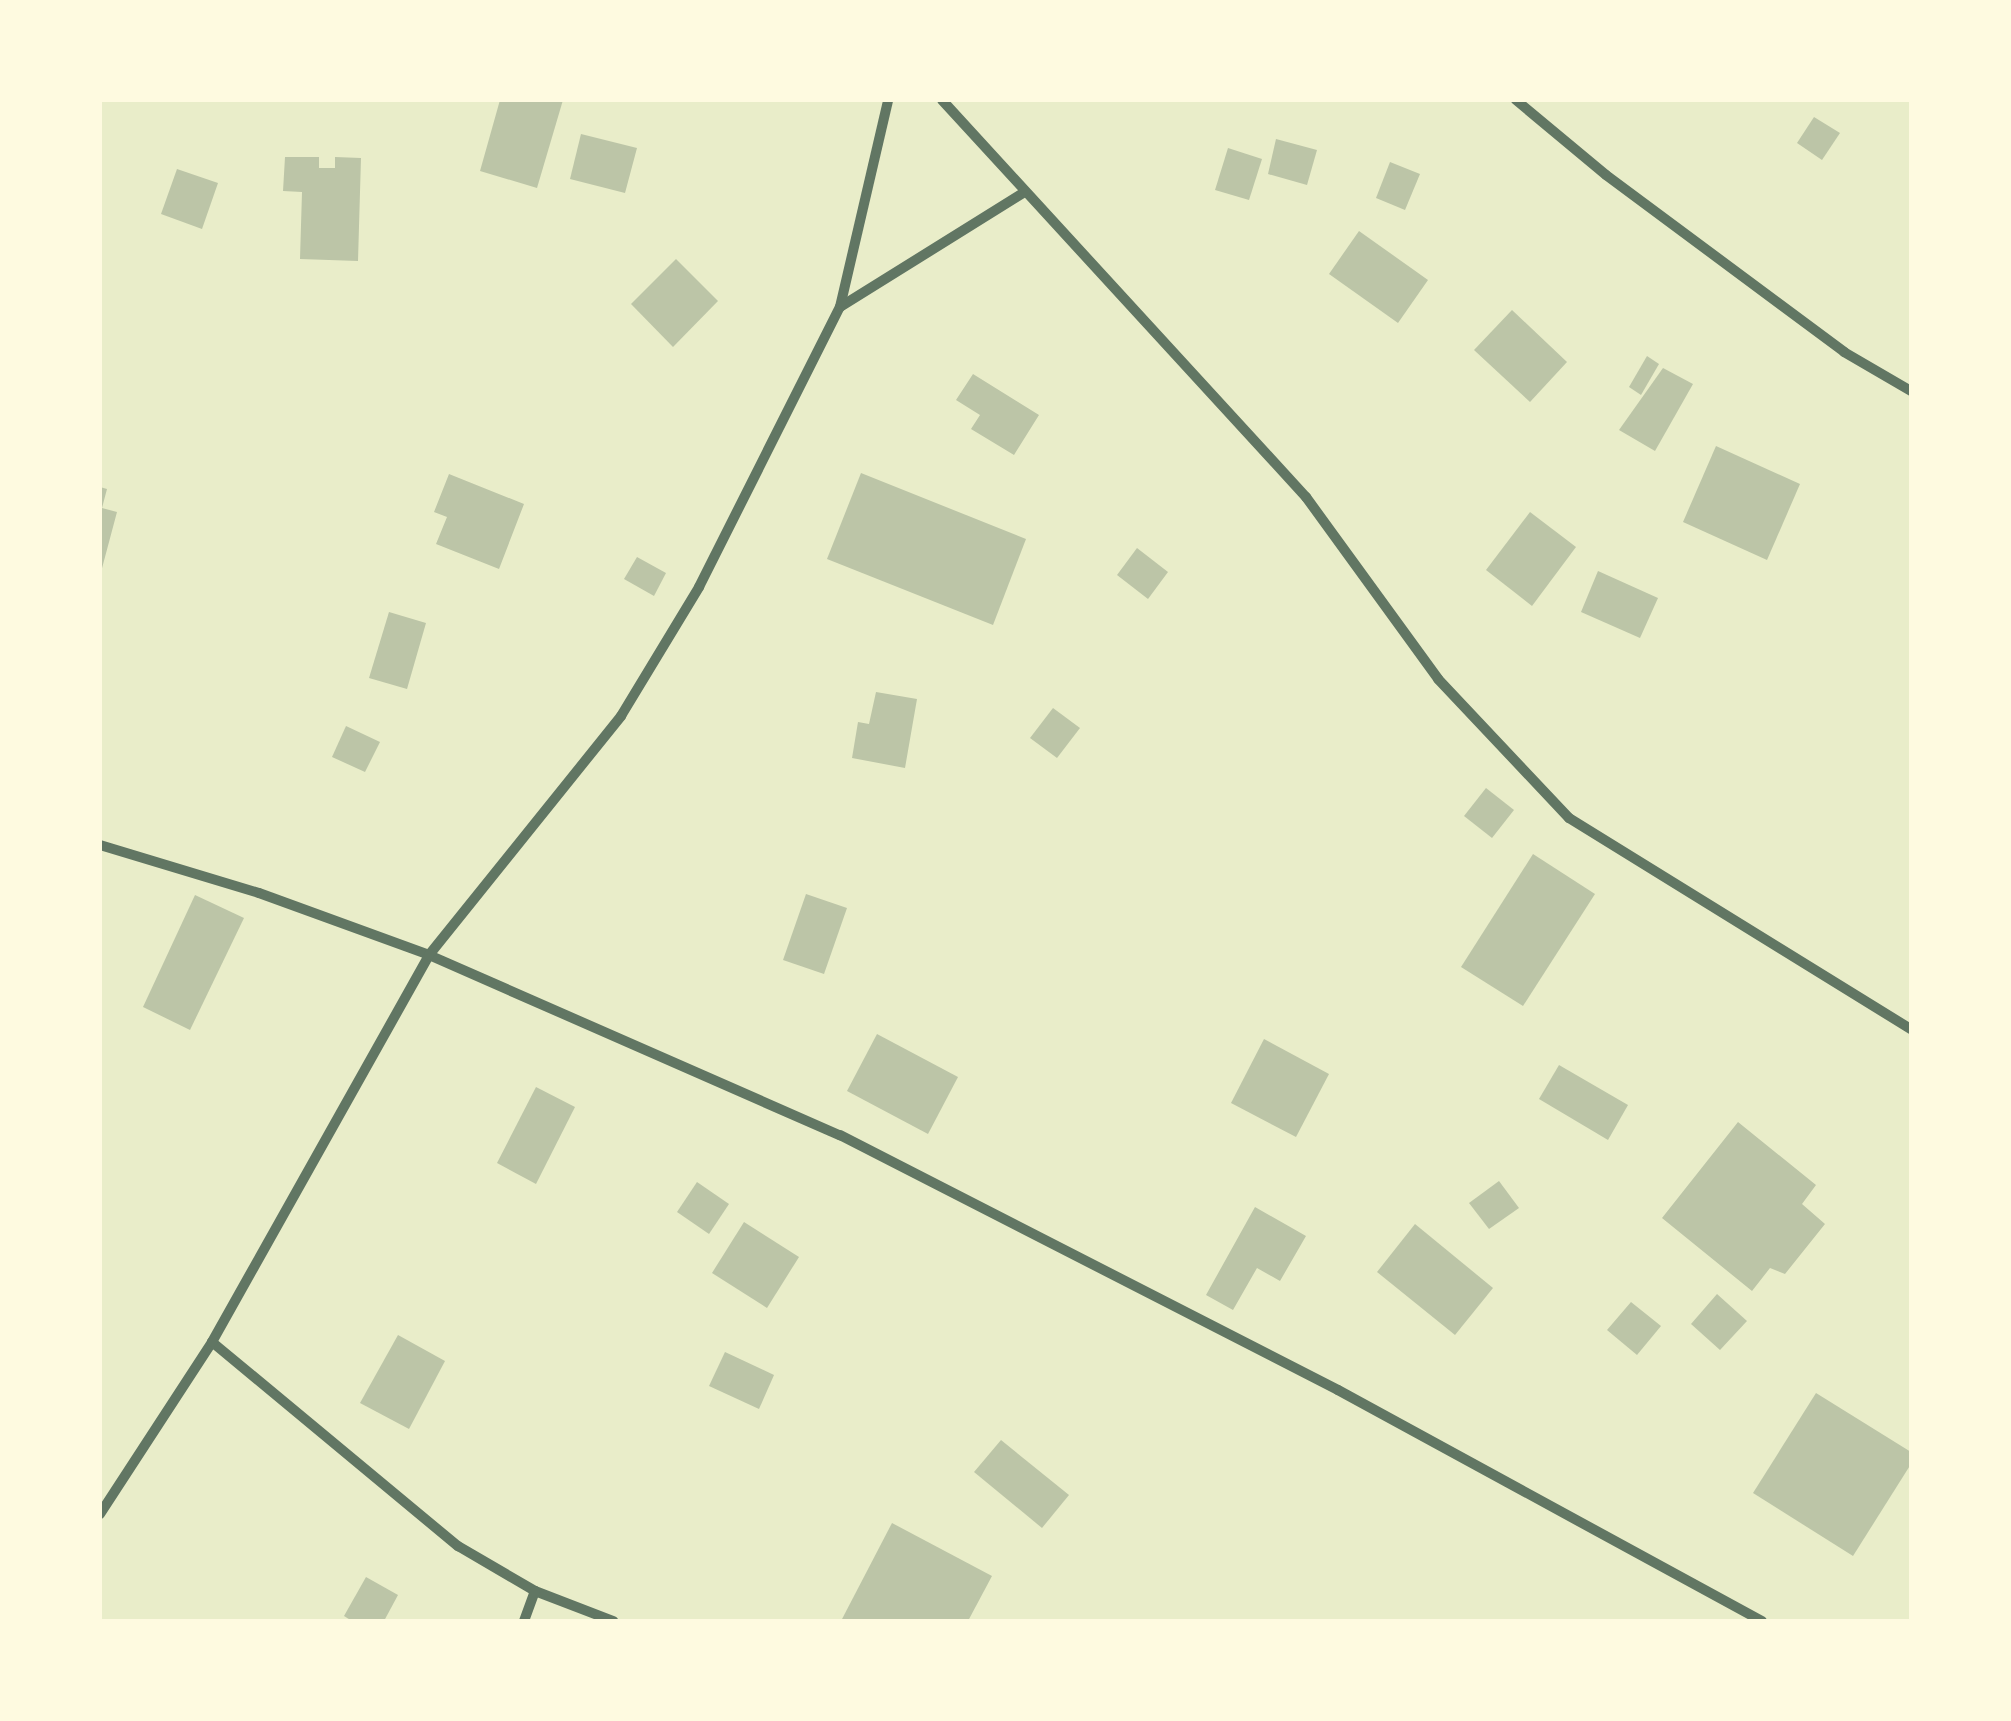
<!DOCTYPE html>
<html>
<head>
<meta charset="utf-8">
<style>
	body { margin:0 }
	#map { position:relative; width:2011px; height:1721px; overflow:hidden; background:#e9edc9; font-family:"Golos Text",sans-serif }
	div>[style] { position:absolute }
	.building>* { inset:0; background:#bcc5a7 }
	.minor>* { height:10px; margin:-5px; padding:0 5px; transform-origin:5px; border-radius:5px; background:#617663 }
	span { translate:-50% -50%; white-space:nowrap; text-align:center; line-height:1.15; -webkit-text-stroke:10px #fefae0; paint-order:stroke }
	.frame { position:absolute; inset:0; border:102px solid #fefae0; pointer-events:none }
</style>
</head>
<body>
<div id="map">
	<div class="building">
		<div style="clip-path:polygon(500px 100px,563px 100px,537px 188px,480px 171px)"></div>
		<div style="clip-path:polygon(1814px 117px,1840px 133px,1822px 160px,1797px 143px)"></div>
		<div style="clip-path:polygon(581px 134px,637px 148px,625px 193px,570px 179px)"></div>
		<div style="clip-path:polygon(1276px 139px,1317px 150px,1307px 185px,1268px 174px)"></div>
		<div style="clip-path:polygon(1228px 148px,1262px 159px,1249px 200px,1215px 190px)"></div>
		<div style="clip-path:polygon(285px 157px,319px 157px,319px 168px,335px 168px,335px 157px,361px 158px,358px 261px,300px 259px,302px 192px,283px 191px)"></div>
		<div style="clip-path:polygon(1390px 162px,1420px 174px,1405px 210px,1376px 198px)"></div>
		<div style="clip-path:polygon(177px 169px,218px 183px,202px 229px,161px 214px)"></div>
		<div style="clip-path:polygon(1359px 231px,1428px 280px,1398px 323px,1329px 274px)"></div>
		<div style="clip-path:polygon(676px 259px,718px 301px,673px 347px,631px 304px)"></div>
		<div style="clip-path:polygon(1512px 310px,1567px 362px,1530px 402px,1474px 350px)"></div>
		<div style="clip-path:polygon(1647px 356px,1659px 364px,1641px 395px,1629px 387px)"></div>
		<div style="clip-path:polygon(1663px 368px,1693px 384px,1655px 451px,1619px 430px)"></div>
		<div style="clip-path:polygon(973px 374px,1039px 415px,1014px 455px,971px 429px,980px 415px,956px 400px)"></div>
		<div style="clip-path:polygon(1716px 446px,1800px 484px,1767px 560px,1683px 522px)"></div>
		<div style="clip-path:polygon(861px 473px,1026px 539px,993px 625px,827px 559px)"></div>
		<div style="clip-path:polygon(449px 474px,524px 504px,499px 569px,436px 544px,447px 517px,434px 512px)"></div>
		<div style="clip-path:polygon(100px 487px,107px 489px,102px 508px,117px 512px,101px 572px)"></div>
		<div style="clip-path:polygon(1530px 512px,1576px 547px,1532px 606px,1486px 570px)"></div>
		<div style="clip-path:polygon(1137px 548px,1168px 572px,1148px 599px,1117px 575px)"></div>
		<div style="clip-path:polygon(637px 557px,666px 573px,654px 596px,624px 579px)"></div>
		<div style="clip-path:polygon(1598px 571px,1658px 598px,1640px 638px,1581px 612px)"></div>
		<div style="clip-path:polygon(389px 612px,426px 623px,407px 689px,369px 678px)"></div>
		<div style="clip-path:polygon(876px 692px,917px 699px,905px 768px,852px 758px,858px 722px,869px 724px)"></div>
		<div style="clip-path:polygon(1053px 708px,1080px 728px,1057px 758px,1030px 738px)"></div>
		<div style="clip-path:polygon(346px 726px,380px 742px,365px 772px,332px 757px)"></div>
		<div style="clip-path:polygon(1486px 788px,1514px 810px,1492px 838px,1464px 816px)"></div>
		<div style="clip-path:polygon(1533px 854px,1595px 894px,1523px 1006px,1461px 967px)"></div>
		<div style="clip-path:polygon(806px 894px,847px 908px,824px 974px,783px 960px)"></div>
		<div style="clip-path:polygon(195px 895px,244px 918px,190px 1030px,143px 1007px)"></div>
		<div style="clip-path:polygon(877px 1034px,958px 1077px,928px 1134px,847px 1091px)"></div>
		<div style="clip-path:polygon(1264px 1039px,1329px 1074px,1296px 1137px,1231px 1103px)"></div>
		<div style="clip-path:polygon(1559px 1065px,1628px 1105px,1608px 1140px,1539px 1099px)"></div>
		<div style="clip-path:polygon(536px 1087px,575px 1107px,536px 1184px,497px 1163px)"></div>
		<div style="clip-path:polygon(1738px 1122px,1816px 1185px,1802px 1204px,1825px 1224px,1785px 1274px,1770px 1268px,1752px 1291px,1662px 1218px)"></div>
		<div style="clip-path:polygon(1499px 1181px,1519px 1208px,1489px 1229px,1469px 1203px)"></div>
		<div style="clip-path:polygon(697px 1182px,729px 1204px,709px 1234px,677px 1212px)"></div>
		<div style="clip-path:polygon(1255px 1207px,1306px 1236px,1280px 1281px,1257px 1268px,1233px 1310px,1206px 1295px)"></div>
		<div style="clip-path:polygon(744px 1222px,799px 1257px,767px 1308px,712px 1273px)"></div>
		<div style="clip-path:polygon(1415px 1224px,1493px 1288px,1455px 1335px,1377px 1272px)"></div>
		<div style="clip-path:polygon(1717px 1294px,1747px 1321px,1720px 1350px,1691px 1324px)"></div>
		<div style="clip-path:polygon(1631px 1302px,1661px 1326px,1637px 1355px,1607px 1330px)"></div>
		<div style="clip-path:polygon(398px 1335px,445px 1361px,409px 1429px,360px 1403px)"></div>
		<div style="clip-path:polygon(725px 1352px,774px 1375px,759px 1409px,709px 1386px)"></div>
		<div style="clip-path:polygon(1816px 1393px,1911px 1452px,1911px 1464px,1853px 1556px,1753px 1493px)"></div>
		<div style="clip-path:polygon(1001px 1440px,1069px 1495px,1042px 1528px,974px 1472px)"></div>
		<div style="clip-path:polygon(892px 1523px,992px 1576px,968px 1621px,841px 1621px)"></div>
		<div style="clip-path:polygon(366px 1577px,398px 1595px,384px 1621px,352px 1621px,344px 1616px)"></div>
	</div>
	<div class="minor">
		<div style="left:942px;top:100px;width:539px;rotate:47.48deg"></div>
		<div style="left:1306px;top:497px;width:225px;rotate:54deg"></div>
		<div style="left:1438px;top:679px;width:191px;rotate:46.7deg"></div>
		<div style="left:1569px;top:818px;width:402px;rotate:31.7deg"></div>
		<div style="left:1516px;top:100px;width:117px;rotate:39.8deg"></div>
		<div style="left:1606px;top:175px;width:297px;rotate:36.6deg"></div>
		<div style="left:1844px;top:352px;width:78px;rotate:30.2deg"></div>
		<div style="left:840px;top:307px;width:218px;rotate:-31.9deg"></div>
		<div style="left:100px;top:845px;width:166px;rotate:16.8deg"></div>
		<div style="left:259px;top:893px;width:181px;rotate:20deg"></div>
		<div style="left:429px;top:955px;width:449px;rotate:23.7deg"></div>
		<div style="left:840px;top:1135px;width:559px;rotate:27.11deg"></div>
		<div style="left:1338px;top:1390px;width:483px;rotate:28.6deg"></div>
		<div style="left:212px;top:1342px;width:320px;rotate:39.7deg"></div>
		<div style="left:458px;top:1546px;width:89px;rotate:30.3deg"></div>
		<div style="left:535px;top:1591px;width:84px;rotate:21deg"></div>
		<div style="left:100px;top:1514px;width:205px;rotate:-56.9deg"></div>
		<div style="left:212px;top:1342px;width:444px;rotate:-60.7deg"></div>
		<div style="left:429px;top:955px;width:307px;rotate:-51.2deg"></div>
		<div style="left:621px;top:716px;width:151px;rotate:-58.8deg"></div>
		<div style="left:699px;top:587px;width:313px;rotate:-63.3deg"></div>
		<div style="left:840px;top:307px;width:212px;rotate:-76.9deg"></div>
		<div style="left:524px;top:1621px;width:32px;rotate:-70deg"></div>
	</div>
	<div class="frame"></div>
</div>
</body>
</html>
